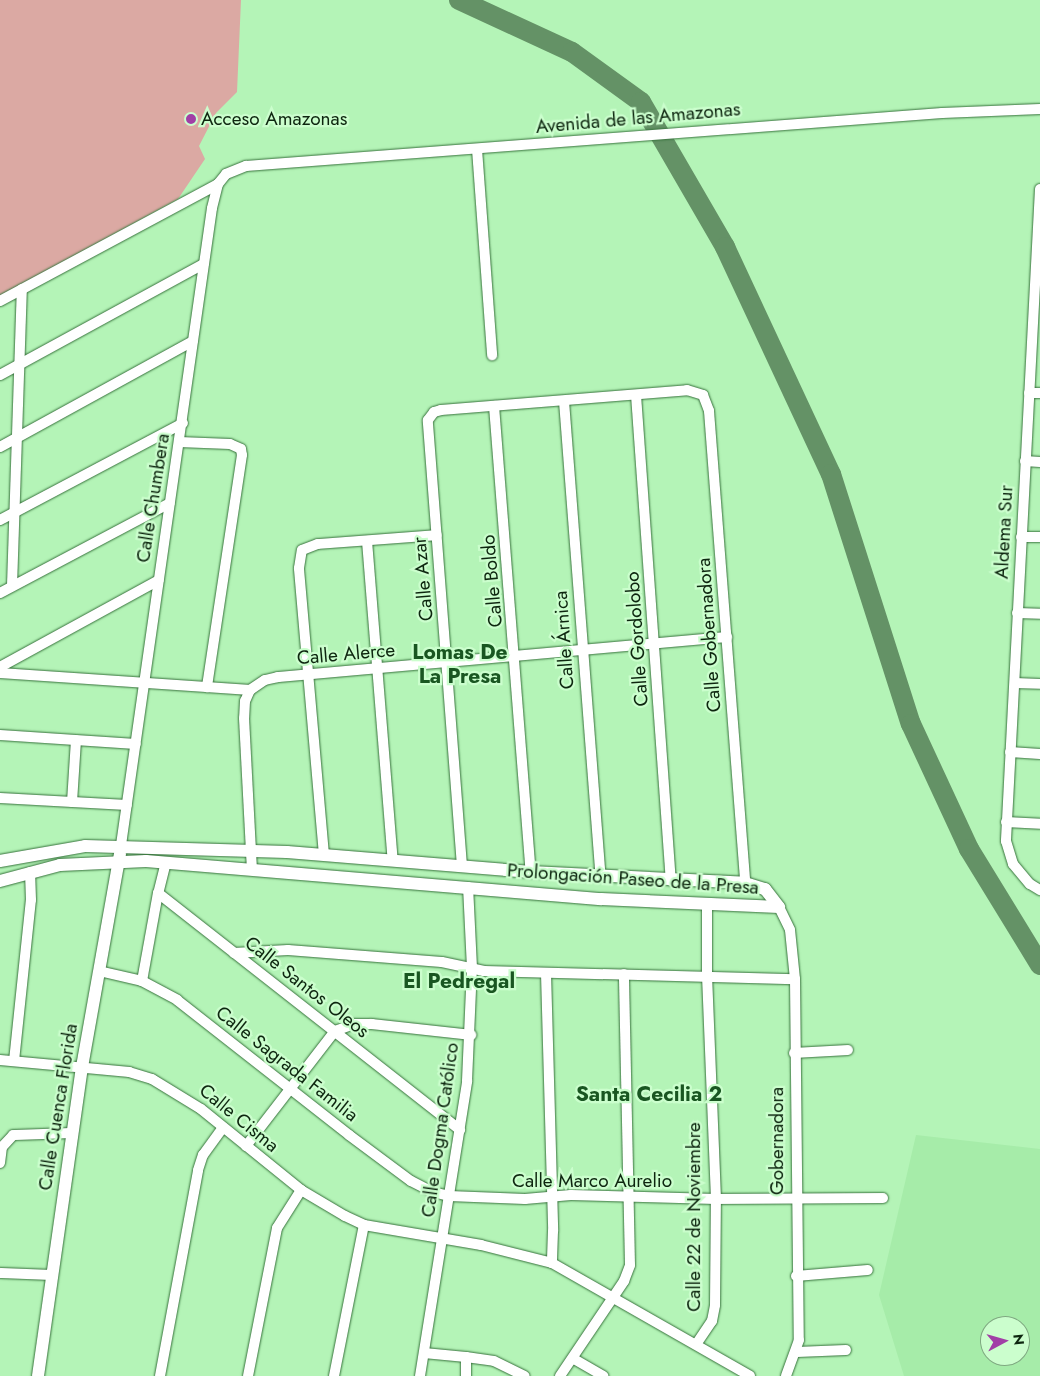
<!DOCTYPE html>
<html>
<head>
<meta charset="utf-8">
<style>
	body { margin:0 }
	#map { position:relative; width:1040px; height:1376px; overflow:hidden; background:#b4f4b7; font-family:Jost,sans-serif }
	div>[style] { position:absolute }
	.built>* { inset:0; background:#a6eca9 }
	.green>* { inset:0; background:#dba9a3 }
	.river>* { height:20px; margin:-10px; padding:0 10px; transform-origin:10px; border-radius:10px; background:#649266 }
	.roads { filter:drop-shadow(0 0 1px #37723c) drop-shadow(0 0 1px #37723c) }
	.minor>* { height:10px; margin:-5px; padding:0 5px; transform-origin:5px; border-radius:5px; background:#fff }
	.tertiary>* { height:12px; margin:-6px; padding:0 6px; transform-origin:6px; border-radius:6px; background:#fff }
	.dots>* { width:14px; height:14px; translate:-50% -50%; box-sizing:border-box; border:2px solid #cbfecd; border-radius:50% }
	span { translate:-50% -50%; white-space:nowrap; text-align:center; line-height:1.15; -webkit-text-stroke:4.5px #cbfecd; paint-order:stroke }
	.street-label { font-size:19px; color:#0d260f }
	.poi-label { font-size:19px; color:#0d260f }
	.left { translate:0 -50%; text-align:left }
	.quarter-label { font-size:21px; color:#195621; font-weight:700 }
	.north { position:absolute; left:980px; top:1316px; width:50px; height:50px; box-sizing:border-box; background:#cbfecd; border:1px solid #7fa881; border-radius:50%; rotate:84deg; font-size:14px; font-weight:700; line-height:20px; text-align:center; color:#0d260f }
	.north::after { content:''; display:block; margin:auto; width:18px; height:22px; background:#a13fa6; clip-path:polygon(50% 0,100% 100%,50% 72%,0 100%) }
</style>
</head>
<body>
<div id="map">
	<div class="built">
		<div style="clip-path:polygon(evenodd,916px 1135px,1040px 1149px,1040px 1376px,904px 1376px,879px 1295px,916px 1135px,990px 1326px,1020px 1326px,1020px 1356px,990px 1356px,990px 1326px)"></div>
	</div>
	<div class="green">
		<div style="clip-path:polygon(0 0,241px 0,237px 92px,216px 113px,199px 146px,205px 159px,178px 199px,0 296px)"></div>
	</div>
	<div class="river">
		<div style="left:459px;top:0;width:124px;rotate:24.7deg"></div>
		<div style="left:572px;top:52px;width:85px;rotate:35.9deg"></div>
		<div style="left:641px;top:102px;width:168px;rotate:59.9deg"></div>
		<div style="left:725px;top:247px;width:251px;rotate:65deg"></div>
		<div style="left:831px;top:474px;width:262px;rotate:72.3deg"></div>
		<div style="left:911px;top:724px;width:138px;rotate:65.1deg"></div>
		<div style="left:969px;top:849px;width:136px;rotate:58.5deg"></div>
	</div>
	<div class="roads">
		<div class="minor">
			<div style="left:477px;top:149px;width:207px;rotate:85.8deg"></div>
			<div style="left:1040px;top:189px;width:653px;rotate:92.99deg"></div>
			<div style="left:1006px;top:841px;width:24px;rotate:73deg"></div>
			<div style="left:1013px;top:864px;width:26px;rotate:50deg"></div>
			<div style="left:1030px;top:884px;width:12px;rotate:31deg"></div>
			<div style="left:0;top:301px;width:247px;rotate:-28.2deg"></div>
			<div style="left:0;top:375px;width:232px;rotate:-28.6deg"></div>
			<div style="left:1029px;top:393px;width:11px"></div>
			<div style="left:636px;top:395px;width:487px;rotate:85.9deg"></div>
			<div style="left:564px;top:401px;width:477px;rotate:85.6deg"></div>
			<div style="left:494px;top:406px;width:467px;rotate:85.5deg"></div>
			<div style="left:179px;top:442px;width:51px;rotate:2.2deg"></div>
			<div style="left:230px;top:444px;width:12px;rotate:24deg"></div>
			<div style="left:241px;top:449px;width:6px;rotate:81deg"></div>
			<div style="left:242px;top:455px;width:235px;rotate:98.6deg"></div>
			<div style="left:0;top:447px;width:220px;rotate:-28.8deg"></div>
			<div style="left:1025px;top:461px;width:15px;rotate:4deg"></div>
			<div style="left:0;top:520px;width:207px;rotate:-27.9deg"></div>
			<div style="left:1021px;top:537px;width:19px"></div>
			<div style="left:367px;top:541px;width:321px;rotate:85.4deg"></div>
			<div style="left:12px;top:586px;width:297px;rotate:-88.1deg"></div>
			<div style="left:0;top:593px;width:192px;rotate:-27.9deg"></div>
			<div style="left:1017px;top:613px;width:23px;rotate:2deg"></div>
			<div style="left:0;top:667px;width:181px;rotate:-28.7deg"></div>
			<div style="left:0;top:673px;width:251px;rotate:3.9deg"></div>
			<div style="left:250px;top:690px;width:18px;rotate:-34deg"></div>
			<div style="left:265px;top:680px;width:13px;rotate:-13deg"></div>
			<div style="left:278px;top:677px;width:451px;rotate:-5.1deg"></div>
			<div style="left:1015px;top:683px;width:25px;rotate:2deg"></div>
			<div style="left:250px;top:690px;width:12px;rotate:114deg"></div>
			<div style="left:245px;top:701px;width:17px;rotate:93deg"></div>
			<div style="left:244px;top:718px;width:151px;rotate:87deg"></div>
			<div style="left:0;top:735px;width:136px;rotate:3.8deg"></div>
			<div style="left:1010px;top:752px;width:30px;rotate:4deg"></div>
			<div style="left:0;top:798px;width:127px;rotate:3.2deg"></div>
			<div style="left:72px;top:802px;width:62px;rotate:-86.3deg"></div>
			<div style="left:1006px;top:822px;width:34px;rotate:3deg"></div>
			<div style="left:121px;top:845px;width:643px;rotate:-81.87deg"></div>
			<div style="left:212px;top:208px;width:25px;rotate:-76deg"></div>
			<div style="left:218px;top:184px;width:13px;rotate:-51deg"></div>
			<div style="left:226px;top:174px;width:22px;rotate:-22deg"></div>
			<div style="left:246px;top:166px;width:698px;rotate:-4.35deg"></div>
			<div style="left:942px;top:113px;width:98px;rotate:-2.3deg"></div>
			<div style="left:324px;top:855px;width:288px;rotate:-95deg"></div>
			<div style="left:299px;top:568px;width:18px;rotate:-81deg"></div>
			<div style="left:302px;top:550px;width:17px;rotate:-21deg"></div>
			<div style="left:318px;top:544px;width:119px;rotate:-4.3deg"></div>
			<div style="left:166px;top:862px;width:32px;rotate:104deg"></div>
			<div style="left:158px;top:893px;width:384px;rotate:38.1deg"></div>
			<div style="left:462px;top:866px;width:447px;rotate:-94.4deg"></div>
			<div style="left:428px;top:420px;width:10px;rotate:-53deg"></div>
			<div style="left:434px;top:412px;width:7px;rotate:-16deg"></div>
			<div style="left:441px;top:410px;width:247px;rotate:-4.6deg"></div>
			<div style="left:687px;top:390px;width:17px;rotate:17deg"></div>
			<div style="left:703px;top:395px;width:17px;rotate:69deg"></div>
			<div style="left:709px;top:411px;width:473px;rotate:85.6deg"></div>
			<div style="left:779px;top:907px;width:25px;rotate:64deg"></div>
			<div style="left:790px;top:930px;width:49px;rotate:84.2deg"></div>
			<div style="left:795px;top:979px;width:361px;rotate:89.4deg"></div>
			<div style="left:799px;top:1340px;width:38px;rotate:110deg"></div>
			<div style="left:234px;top:953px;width:54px;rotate:-3.2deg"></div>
			<div style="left:288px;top:950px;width:154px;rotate:4.5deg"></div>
			<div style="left:442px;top:962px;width:43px;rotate:12.1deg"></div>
			<div style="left:484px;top:971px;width:311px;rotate:1.5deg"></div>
			<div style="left:99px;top:971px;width:44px;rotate:13.1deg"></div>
			<div style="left:142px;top:981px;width:40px;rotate:28deg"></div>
			<div style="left:177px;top:1000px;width:219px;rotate:38.1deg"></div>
			<div style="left:349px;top:1135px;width:77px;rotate:36.6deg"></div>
			<div style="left:411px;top:1181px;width:25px;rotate:27deg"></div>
			<div style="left:433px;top:1192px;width:16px;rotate:14deg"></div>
			<div style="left:449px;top:1196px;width:76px;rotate:2.3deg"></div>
			<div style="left:525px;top:1199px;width:46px;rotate:-5deg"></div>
			<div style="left:571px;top:1195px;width:145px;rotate:1.6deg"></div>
			<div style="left:716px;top:1199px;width:167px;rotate:-0.3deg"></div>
			<div style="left:546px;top:973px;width:258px;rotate:88.4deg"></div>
			<div style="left:553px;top:1231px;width:32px;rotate:92deg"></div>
			<div style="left:142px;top:981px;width:89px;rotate:-79.7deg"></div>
			<div style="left:794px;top:1053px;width:54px;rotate:-3.2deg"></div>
			<div style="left:0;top:1060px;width:130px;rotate:5.3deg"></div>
			<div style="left:129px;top:1072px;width:24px;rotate:17deg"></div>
			<div style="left:152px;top:1079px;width:57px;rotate:31.5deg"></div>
			<div style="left:201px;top:1109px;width:129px;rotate:39deg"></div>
			<div style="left:301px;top:1190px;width:51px;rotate:30.6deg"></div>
			<div style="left:345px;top:1216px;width:21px;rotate:25deg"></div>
			<div style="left:364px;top:1225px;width:119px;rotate:9.7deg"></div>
			<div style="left:481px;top:1245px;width:73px;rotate:14.2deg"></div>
			<div style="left:552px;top:1263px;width:228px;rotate:29.7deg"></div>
			<div style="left:14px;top:1061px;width:162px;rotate:-84deg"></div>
			<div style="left:31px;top:900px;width:28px;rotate:-92deg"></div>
			<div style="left:246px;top:1146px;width:145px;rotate:-52.3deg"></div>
			<div style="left:335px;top:1031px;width:20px;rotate:-20deg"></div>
			<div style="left:354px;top:1024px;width:18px"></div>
			<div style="left:372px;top:1024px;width:100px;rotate:6.3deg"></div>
			<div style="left:0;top:1163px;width:16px;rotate:-83deg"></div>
			<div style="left:2px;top:1147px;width:16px;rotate:-47deg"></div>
			<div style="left:13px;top:1135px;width:60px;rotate:-1.9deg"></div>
			<div style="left:0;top:1273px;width:53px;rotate:2.2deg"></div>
			<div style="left:796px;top:1276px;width:72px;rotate:-4.8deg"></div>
			<div style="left:697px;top:1343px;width:27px;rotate:-56deg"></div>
			<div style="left:712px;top:1321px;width:16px;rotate:-79deg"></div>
			<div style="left:715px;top:1305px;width:106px;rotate:-89.5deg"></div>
			<div style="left:716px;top:1199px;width:223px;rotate:-92.3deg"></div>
			<div style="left:707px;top:976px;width:70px;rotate:-90deg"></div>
			<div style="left:797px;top:1352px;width:49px;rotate:-2.3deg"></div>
			<div style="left:424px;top:1353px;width:42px;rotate:5.4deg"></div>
			<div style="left:466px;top:1357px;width:19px;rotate:90deg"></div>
			<div style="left:466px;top:1357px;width:28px;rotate:8deg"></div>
			<div style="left:494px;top:1361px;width:34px;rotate:26deg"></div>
			<div style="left:574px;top:1359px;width:34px;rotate:30deg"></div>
			<div style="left:160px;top:1376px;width:209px;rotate:-79.5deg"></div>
			<div style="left:198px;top:1170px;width:16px;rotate:-72deg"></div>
			<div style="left:203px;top:1155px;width:34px;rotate:-54deg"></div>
			<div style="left:248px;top:1376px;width:151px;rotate:-78.9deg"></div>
			<div style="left:277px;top:1228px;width:45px;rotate:-57.7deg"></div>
			<div style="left:334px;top:1376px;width:154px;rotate:-78.8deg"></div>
			<div style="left:420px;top:1376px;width:299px;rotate:-80.9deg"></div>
			<div style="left:467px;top:1081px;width:113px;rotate:-87.5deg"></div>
			<div style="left:472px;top:968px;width:81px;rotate:-92.8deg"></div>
			<div style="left:560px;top:1376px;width:115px;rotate:-56deg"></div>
			<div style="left:624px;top:1281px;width:17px;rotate:-69deg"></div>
			<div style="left:630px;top:1265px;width:291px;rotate:-91.2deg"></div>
		</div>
		<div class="tertiary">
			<div style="left:0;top:861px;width:86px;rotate:-10deg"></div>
			<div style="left:85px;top:846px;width:202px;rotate:1.7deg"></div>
			<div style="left:287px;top:852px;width:245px;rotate:4.7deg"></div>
			<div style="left:531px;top:872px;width:214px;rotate:2.9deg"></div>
			<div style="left:745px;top:883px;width:21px;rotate:17deg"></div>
			<div style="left:765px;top:889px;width:23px;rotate:52deg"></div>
			<div style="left:0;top:881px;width:62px;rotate:-14.9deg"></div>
			<div style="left:60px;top:865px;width:86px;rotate:-2.7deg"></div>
			<div style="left:146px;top:861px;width:457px;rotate:4.8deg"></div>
			<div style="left:601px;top:899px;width:178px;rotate:2.6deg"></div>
			<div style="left:38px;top:1376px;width:312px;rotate:-81.9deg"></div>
			<div style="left:82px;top:1067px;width:217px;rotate:-79.9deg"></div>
		</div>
	</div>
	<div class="dots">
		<div style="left:191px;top:119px;background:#a13fa6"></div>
	</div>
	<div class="street-label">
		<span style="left:638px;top:118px;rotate:-5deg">Avenida de las Amazonas</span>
		<span style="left:153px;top:498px;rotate:-81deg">Calle Chumbera</span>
		<span style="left:1004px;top:532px;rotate:-87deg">Aldema Sur</span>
		<span style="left:423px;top:579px;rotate:-95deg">Calle Azar</span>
		<span style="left:492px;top:581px;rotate:-95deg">Calle Boldo</span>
		<span style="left:709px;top:635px;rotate:-94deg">Calle Gobernadora</span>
		<span style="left:637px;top:639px;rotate:-94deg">Calle Gordolobo</span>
		<span style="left:564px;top:640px;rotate:-94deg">Calle Árnica</span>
		<span style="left:346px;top:654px;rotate:-5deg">Calle Alerce</span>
		<span style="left:633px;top:879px;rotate:4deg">Prolongación Paseo de la Presa</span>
		<span style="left:307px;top:987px;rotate:38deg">Calle Santos Oleos</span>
		<span style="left:287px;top:1064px;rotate:38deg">Calle Sagrada Familia</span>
		<span style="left:58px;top:1107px;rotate:-81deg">Calle Cuenca Florida</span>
		<span style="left:239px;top:1118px;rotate:39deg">Calle Cisma</span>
		<span style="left:440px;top:1130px;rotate:-82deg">Calle Dogma Católico</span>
		<span style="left:777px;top:1141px;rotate:-90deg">Gobernadora</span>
		<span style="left:592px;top:1181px">Calle Marco Aurelio</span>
		<span style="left:694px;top:1217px;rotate:-90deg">Calle 22 de Noviembre</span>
	</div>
	<div class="poi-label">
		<span class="left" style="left:201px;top:119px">Acceso Amazonas</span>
	</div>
	<div class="quarter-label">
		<span style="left:460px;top:664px">Lomas De<br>La Presa</span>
		<span style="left:459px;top:981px">El Pedregal</span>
		<span style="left:649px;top:1094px">Santa Cecilia 2</span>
	</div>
	<div class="north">N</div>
</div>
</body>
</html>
